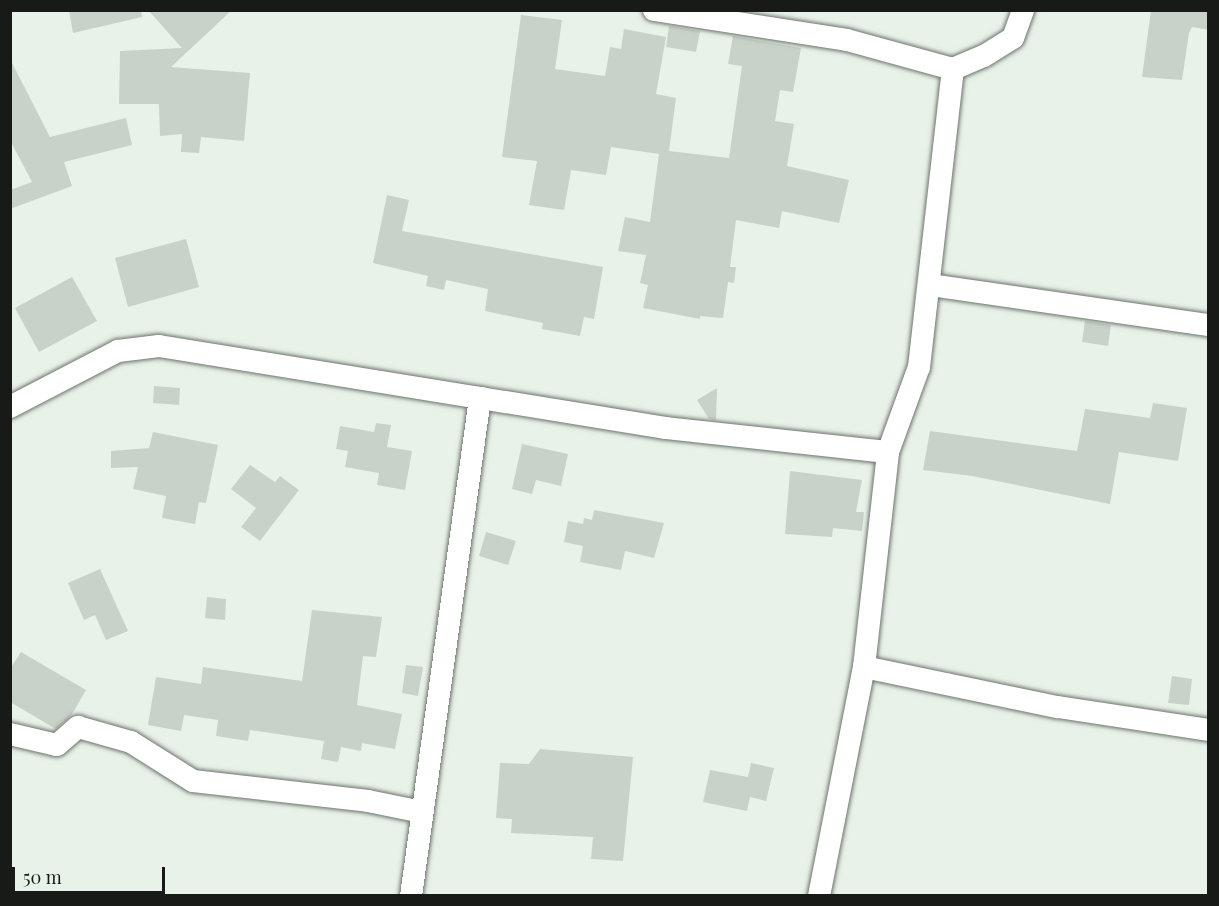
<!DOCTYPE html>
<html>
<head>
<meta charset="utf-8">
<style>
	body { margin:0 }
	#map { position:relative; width:1219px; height:906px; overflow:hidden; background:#e9f2e8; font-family:"Playfair Display",serif }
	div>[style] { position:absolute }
	.building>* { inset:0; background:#c9d2c8 }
	.roads { filter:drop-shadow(0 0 2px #6c746b) drop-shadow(0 0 2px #6c746b) }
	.minor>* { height:22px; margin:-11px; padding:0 11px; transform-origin:11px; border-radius:11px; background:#fff }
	span { translate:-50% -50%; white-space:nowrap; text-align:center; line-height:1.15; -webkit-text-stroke:5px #e9f2e8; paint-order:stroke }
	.frame { position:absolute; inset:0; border:12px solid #171a17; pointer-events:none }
	.scale { position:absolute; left:12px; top:867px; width:153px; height:27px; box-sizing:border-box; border:3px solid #171a17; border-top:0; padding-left:8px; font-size:18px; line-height:21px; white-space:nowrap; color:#171a17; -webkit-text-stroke:4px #e9f2e8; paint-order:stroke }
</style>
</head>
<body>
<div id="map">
	<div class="building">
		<div style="clip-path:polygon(69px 10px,141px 10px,142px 17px,73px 33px)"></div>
		<div style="clip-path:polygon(148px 10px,232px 10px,171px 67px,250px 73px,244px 141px,201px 137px,199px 153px,181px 152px,182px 134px,160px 136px,159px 104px,119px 104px,120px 51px,182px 48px)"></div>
		<div style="clip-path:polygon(1151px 10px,1209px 10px,1209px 30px,1192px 27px,1189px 33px,1182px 80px,1142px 77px)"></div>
		<div style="clip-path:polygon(521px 15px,562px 20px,555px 69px,605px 76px,610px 47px,621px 49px,624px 29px,666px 37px,656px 94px,676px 98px,669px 151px,729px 158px,742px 66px,728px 64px,733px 36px,801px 48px,793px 92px,780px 90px,775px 121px,794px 124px,787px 166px,849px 180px,839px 223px,782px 211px,779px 228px,736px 220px,730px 267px,736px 267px,734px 283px,728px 282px,723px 318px,700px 316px,700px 319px,643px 308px,648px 285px,640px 283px,646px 255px,618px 251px,625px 217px,650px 222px,659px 154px,611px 147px,606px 175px,571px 170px,564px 210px,529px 205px,537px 161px,502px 157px)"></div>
		<div style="clip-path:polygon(669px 26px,700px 31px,696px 52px,666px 47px)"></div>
		<div style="clip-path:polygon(10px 59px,50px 137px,126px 118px,132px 145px,64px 162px,72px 186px,10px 209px,10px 190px,32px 182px,10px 140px)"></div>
		<div style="clip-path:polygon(387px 195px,409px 200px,402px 231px,603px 267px,594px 319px,584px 317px,580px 336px,542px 329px,543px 323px,485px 311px,488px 289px,446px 280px,444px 290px,426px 286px,428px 276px,373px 263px)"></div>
		<div style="clip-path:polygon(186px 239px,199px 287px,128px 307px,115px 258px)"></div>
		<div style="clip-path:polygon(72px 277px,97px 321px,39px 352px,15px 308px)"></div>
		<div style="clip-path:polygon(1085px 321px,1111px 325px,1108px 346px,1082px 342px)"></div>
		<div style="clip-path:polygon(154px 386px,180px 388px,179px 405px,153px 403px)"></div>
		<div style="clip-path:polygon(717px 388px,716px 420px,709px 419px,697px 400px)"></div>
		<div style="clip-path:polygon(1153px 403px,1187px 408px,1178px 461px,1119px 452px,1110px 504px,972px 476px,923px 470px,930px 431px,1077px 451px,1085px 409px,1150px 418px)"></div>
		<div style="clip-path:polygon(376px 423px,391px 425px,387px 447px,412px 451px,405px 490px,377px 485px,379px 473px,345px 467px,348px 451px,336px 449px,340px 426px,374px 432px)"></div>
		<div style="clip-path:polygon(153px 432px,218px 445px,206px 503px,199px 502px,195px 524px,162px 518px,166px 496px,133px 489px,138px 467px,111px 468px,111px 451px,149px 448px)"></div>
		<div style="clip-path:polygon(522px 444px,568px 454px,561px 486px,536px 480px,532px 494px,512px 489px)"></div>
		<div style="clip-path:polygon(250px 465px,275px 482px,280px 476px,299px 490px,260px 541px,241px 527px,256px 508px,231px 489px)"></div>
		<div style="clip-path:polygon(790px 471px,862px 480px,856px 512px,864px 512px,862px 531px,833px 528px,832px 537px,785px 534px)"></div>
		<div style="clip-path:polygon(594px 510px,664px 523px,654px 558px,625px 551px,621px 570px,580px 562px,583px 546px,564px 542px,568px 521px,583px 524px,584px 518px,592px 520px)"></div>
		<div style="clip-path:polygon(486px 532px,516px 541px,508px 565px,479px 556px)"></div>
		<div style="clip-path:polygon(100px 569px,128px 631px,106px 640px,95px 615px,84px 620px,68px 583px)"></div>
		<div style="clip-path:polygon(207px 597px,226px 599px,225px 620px,205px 618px)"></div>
		<div style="clip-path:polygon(312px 610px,382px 617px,376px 657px,363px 656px,357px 705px,402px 714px,395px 749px,362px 743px,361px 751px,341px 747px,338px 762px,321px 759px,324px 741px,250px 730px,248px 741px,216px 736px,218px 720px,184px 715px,181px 731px,148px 725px,156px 677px,201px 684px,203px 667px,302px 681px)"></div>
		<div style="clip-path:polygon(21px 652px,86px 690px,71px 716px,56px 729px,10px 702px,10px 669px)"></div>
		<div style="clip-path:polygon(406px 665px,423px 667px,418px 696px,402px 693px)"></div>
		<div style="clip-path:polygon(1172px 676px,1192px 679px,1189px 705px,1168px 703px)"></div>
		<div style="clip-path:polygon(540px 749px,633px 757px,623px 861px,591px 859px,593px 837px,511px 833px,512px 819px,496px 818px,500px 763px,529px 764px)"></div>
		<div style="clip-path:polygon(751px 763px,774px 768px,766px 801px,750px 797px,747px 811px,703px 802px,710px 770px,748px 777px)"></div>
	</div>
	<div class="roads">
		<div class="minor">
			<div style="left:654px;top:10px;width:195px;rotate:8.8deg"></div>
			<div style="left:847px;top:40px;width:110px;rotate:15.3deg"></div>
			<div style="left:953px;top:69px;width:34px;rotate:-23deg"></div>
			<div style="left:984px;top:56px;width:34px;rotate:-32deg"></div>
			<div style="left:1013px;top:38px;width:30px;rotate:-70deg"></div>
			<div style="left:930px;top:285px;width:281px;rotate:8.2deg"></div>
			<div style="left:10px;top:407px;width:122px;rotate:-27.4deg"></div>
			<div style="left:118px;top:351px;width:41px;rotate:-7deg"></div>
			<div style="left:159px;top:346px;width:514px;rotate:9.19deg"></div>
			<div style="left:666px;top:428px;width:223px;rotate:6.2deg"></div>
			<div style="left:864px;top:667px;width:198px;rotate:11.7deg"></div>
			<div style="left:1058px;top:707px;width:152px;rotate:8.7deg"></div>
			<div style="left:10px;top:734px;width:48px;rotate:13.2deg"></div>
			<div style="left:57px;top:745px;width:28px;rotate:-41deg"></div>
			<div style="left:78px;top:727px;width:55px;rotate:15.8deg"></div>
			<div style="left:131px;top:742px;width:73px;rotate:32.2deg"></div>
			<div style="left:193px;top:781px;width:176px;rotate:6.5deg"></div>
			<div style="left:368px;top:801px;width:55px;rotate:11.5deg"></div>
			<div style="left:411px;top:896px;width:503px;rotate:-82.11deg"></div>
			<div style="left:819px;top:896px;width:233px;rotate:-78.9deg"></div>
			<div style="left:864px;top:667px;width:216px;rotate:-83.6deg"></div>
			<div style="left:888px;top:452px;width:90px;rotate:-70deg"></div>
			<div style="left:919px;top:367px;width:300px;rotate:-83.5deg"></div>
		</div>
	</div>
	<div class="frame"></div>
	<div class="scale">50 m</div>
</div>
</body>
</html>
